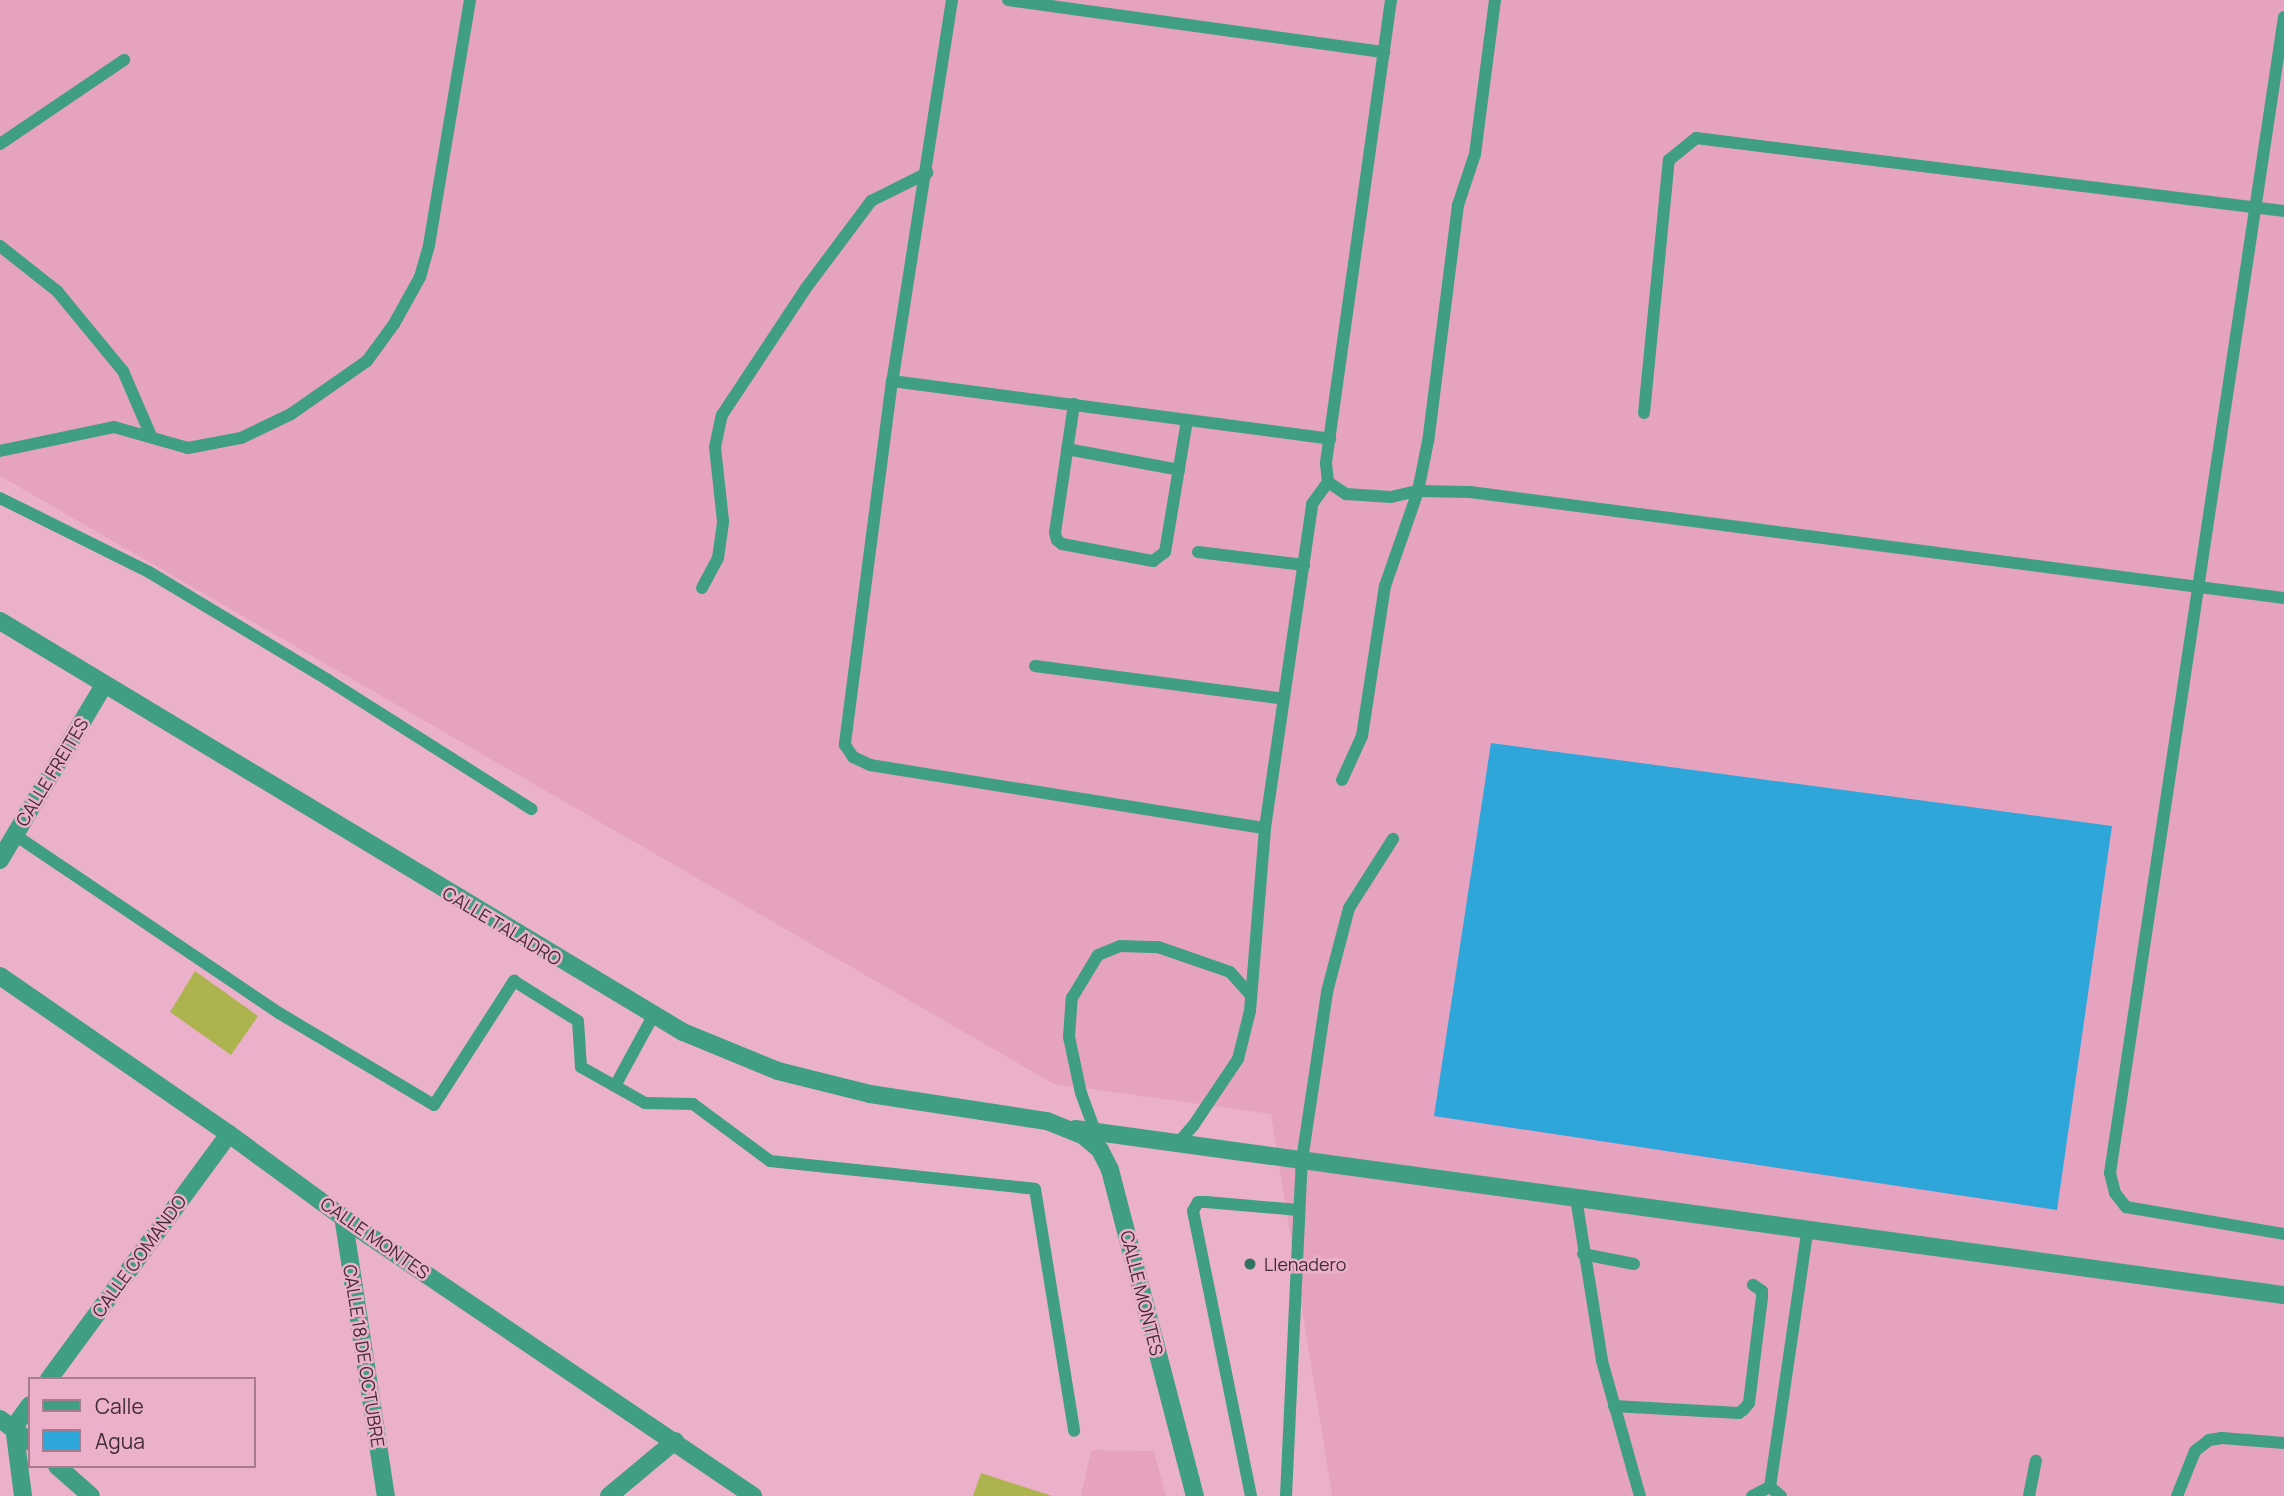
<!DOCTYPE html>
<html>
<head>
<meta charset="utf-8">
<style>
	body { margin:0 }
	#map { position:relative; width:2284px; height:1496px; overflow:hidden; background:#ecb1ca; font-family:Manrope,sans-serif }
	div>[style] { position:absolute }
	.built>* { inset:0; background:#e5a3bf }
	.green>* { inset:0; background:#adb34e }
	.water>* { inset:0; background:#2fa6d9 }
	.service>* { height:12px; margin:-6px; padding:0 6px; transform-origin:6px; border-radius:6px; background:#409e84 }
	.minor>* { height:18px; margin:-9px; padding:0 9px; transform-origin:9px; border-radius:9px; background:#409e84 }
	.dots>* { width:19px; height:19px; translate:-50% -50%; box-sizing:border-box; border:4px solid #ecb1ca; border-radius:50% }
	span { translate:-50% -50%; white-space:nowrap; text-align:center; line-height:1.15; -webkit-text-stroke:5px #ecb1ca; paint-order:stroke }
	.street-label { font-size:18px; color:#432c36 }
	.poi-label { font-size:18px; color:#432c36 }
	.left { translate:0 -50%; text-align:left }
	.legend { position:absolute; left:28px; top:1377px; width:228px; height:91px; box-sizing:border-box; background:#ecb1ca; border:2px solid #a87c8f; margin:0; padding:9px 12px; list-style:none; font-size:21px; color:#432c36 }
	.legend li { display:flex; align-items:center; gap:14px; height:35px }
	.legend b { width:35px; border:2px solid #a87c8f }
</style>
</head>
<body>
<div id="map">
	<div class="built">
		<div style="clip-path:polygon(0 0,2284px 0,2284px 1496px,1332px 1496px,1271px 1114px,1054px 1084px,0 476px)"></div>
		<div style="clip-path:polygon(1091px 1450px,1154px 1451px,1166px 1496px,1081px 1496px)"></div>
	</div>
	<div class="green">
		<div style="clip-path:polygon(195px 971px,258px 1016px,231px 1055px,170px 1012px)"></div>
		<div style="clip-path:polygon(981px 1473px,1052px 1496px,973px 1496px)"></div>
	</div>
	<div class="water">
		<div style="clip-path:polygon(1491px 743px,2112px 826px,2057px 1210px,1434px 1116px)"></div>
	</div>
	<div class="service">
		<div style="left:952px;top:0;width:386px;rotate:98.9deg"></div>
		<div style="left:892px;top:381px;width:367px;rotate:97.4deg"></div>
		<div style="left:845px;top:745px;width:14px;rotate:56deg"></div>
		<div style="left:853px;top:757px;width:19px;rotate:25deg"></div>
		<div style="left:870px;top:765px;width:400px;rotate:9.1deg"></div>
		<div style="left:1008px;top:0;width:380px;rotate:7.9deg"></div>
		<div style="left:1391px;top:0;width:468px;rotate:98deg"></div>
		<div style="left:1326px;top:463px;width:19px;rotate:84deg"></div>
		<div style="left:1328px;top:482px;width:22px;rotate:34deg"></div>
		<div style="left:1346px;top:494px;width:45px;rotate:3.8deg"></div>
		<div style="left:1391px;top:497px;width:28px;rotate:-13deg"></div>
		<div style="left:1495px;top:0;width:155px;rotate:97.4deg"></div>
		<div style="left:1475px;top:154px;width:54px;rotate:108.4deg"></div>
		<div style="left:1458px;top:205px;width:238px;rotate:97.2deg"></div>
		<div style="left:1428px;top:441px;width:51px;rotate:101.3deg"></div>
		<div style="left:1418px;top:491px;width:52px;rotate:1.1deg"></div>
		<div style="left:1470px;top:492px;width:821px;rotate:7.42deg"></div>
		<div style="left:2284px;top:17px;width:1169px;rotate:98.56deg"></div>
		<div style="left:2110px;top:1173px;width:21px;rotate:76deg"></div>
		<div style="left:2115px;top:1193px;width:18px;rotate:52deg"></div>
		<div style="left:2126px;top:1207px;width:160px;rotate:9.7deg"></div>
		<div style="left:0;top:144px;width:150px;rotate:-34.1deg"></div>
		<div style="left:0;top:246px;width:73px;rotate:38.3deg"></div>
		<div style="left:57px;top:291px;width:104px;rotate:50.5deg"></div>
		<div style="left:123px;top:371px;width:71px;rotate:66.7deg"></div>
		<div style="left:892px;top:381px;width:442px;rotate:7.5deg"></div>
		<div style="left:1074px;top:404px;width:130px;rotate:98.4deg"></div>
		<div style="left:1055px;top:533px;width:7px;rotate:74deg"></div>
		<div style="left:1057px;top:540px;width:6px;rotate:39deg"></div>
		<div style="left:1062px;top:544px;width:93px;rotate:10.6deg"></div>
		<div style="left:1153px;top:561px;width:15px;rotate:-37deg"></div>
		<div style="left:1165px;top:552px;width:134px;rotate:-80.5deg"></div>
		<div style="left:1644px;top:413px;width:254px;rotate:-84.4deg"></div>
		<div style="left:1669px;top:160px;width:35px;rotate:-39deg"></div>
		<div style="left:1696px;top:138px;width:593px;rotate:7.08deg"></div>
		<div style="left:1067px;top:449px;width:114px;rotate:10.6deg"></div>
		<div style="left:0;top:451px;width:116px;rotate:-11.9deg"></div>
		<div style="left:114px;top:427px;width:77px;rotate:15.8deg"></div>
		<div style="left:188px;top:448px;width:54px;rotate:-10.7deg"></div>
		<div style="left:241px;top:438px;width:55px;rotate:-25.6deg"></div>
		<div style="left:291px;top:414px;width:93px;rotate:-34.9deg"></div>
		<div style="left:367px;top:361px;width:46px;rotate:-53.9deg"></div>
		<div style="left:394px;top:324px;width:54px;rotate:-61deg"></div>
		<div style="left:420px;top:277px;width:33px;rotate:-74deg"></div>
		<div style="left:429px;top:245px;width:248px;rotate:-80.5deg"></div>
		<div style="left:0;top:498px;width:166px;rotate:26.4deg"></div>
		<div style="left:149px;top:572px;width:209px;rotate:31.1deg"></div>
		<div style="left:328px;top:680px;width:241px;rotate:32.4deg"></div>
		<div style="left:1198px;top:552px;width:107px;rotate:7deg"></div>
		<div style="left:702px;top:588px;width:34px;rotate:-62deg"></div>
		<div style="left:718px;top:558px;width:37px;rotate:-82deg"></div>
		<div style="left:723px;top:521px;width:74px;rotate:-96.2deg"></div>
		<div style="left:715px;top:447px;width:33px;rotate:-78deg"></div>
		<div style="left:722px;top:415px;width:152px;rotate:-56.5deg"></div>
		<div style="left:806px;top:288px;width:109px;rotate:-53.2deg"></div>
		<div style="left:871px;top:201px;width:63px;rotate:-26.6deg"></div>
		<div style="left:1035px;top:666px;width:251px;rotate:7.5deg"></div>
		<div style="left:1342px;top:780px;width:48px;rotate:-65.6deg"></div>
		<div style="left:1362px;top:736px;width:152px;rotate:-81.3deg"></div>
		<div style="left:1385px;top:586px;width:101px;rotate:-70.8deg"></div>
		<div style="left:15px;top:835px;width:318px;rotate:34deg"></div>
		<div style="left:279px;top:1013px;width:180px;rotate:30.7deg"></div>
		<div style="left:434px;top:1105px;width:148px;rotate:-57.2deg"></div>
		<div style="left:514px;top:981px;width:75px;rotate:32deg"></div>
		<div style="left:578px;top:1021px;width:46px;rotate:86.3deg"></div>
		<div style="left:581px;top:1067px;width:73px;rotate:29.4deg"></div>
		<div style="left:645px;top:1103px;width:48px;rotate:1.2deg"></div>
		<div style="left:693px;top:1104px;width:96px;rotate:36.5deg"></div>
		<div style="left:770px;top:1161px;width:266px;rotate:6deg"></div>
		<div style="left:1035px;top:1189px;width:245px;rotate:80.8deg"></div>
		<div style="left:615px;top:1086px;width:80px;rotate:-61.5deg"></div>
		<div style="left:1095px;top:1131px;width:40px;rotate:-110.2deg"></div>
		<div style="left:1081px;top:1093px;width:57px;rotate:-102.1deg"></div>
		<div style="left:1069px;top:1037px;width:39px;rotate:-86deg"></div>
		<div style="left:1072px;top:998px;width:50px;rotate:-58.8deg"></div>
		<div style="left:1098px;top:955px;width:24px;rotate:-22deg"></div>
		<div style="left:1120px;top:946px;width:38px;rotate:2deg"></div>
		<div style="left:1158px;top:947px;width:76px;rotate:19.1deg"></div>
		<div style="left:1230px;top:972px;width:31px;rotate:48deg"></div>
		<div style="left:1178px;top:1143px;width:23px;rotate:-49deg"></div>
		<div style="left:1193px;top:1126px;width:81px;rotate:-56.1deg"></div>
		<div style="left:1238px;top:1059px;width:49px;rotate:-76deg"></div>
		<div style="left:1250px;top:1011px;width:184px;rotate:-85.3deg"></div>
		<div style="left:1265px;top:828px;width:327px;rotate:-81.7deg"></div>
		<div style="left:1312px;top:504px;width:27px;rotate:-54deg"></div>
		<div style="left:1576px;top:1198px;width:165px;rotate:80.9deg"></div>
		<div style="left:1602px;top:1361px;width:140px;rotate:74.3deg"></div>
		<div style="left:1583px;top:1254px;width:52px;rotate:11.1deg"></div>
		<div style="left:1614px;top:1406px;width:125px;rotate:3.2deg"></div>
		<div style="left:1739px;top:1413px;width:5px;rotate:-37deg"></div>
		<div style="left:1743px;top:1410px;width:9px;rotate:-49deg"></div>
		<div style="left:1749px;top:1403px;width:107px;rotate:-83deg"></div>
		<div style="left:1762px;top:1297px;width:6px;rotate:-90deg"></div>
		<div style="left:1762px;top:1291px;width:11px;rotate:-146deg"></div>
		<div style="left:1770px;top:1487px;width:262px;rotate:-81.7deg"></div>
		<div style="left:1770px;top:1487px;width:14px;rotate:39deg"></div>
		<div style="left:1251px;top:1496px;width:291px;rotate:-101.5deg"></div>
		<div style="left:1193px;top:1211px;width:10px;rotate:-61deg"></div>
		<div style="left:1198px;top:1202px;width:8px"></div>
		<div style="left:1206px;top:1202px;width:93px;rotate:4.9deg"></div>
		<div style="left:1286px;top:1496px;width:336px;rotate:-87.3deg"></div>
		<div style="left:1302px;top:1160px;width:170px;rotate:-81.5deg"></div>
		<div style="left:1327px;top:992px;width:87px;rotate:-75.3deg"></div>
		<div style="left:1349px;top:908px;width:82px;rotate:-57.5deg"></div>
		<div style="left:1752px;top:1496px;width:20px;rotate:-27deg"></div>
		<div style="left:2029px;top:1496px;width:36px;rotate:-79deg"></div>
		<div style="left:2177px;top:1496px;width:48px;rotate:-68.2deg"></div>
		<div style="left:2195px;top:1451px;width:18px;rotate:-38deg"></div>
		<div style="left:2209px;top:1440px;width:13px;rotate:-9deg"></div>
		<div style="left:2222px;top:1438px;width:62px;rotate:4.6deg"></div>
	</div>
	<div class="minor">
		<div style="left:0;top:621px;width:797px;rotate:31.04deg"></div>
		<div style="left:683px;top:1032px;width:103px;rotate:22.3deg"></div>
		<div style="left:778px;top:1071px;width:95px;rotate:14deg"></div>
		<div style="left:870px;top:1094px;width:179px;rotate:8.7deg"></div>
		<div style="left:1047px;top:1121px;width:40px;rotate:22deg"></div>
		<div style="left:1084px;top:1136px;width:21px;rotate:41deg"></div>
		<div style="left:1100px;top:1150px;width:22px;rotate:63deg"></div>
		<div style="left:1110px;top:1170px;width:337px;rotate:75.4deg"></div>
		<div style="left:0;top:860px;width:204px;rotate:-59.3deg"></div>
		<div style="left:0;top:976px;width:278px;rotate:34.6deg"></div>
		<div style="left:229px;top:1134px;width:161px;rotate:36.2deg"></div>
		<div style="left:359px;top:1229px;width:476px;rotate:34.1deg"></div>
		<div style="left:1075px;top:1129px;width:1220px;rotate:7.82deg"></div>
		<div style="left:343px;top:1216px;width:283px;rotate:81.3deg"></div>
		<div style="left:49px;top:1379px;width:304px;rotate:-53.7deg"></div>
		<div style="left:0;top:1419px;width:38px;rotate:37deg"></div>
		<div style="left:57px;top:1466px;width:45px;rotate:41.4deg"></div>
		<div style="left:23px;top:1496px;width:70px;rotate:-97.4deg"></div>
		<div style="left:14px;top:1427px;width:27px;rotate:-54deg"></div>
		<div style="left:609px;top:1496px;width:86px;rotate:-39.8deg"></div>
	</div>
	<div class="dots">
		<div style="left:1250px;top:1264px;background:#327260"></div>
	</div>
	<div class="street-label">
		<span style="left:52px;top:772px;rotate:-59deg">CALLE FREITES</span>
		<span style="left:502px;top:926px;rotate:31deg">CALLE TALADRO</span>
		<span style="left:375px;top:1238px;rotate:35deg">CALLE MONTES</span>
		<span style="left:139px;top:1256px;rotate:-54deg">CALLE COMANDO</span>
		<span style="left:1142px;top:1293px;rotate:76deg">CALLE MONTES</span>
		<span style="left:364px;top:1356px;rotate:81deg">CALLE 18 DE OCTUBRE</span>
	</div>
	<div class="poi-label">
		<span class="left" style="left:1264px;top:1264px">Llenadero</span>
	</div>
	<ul class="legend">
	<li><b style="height:9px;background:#409e84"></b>Calle</li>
	<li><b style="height:19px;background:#2fa6d9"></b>Agua</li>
	</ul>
</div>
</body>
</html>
